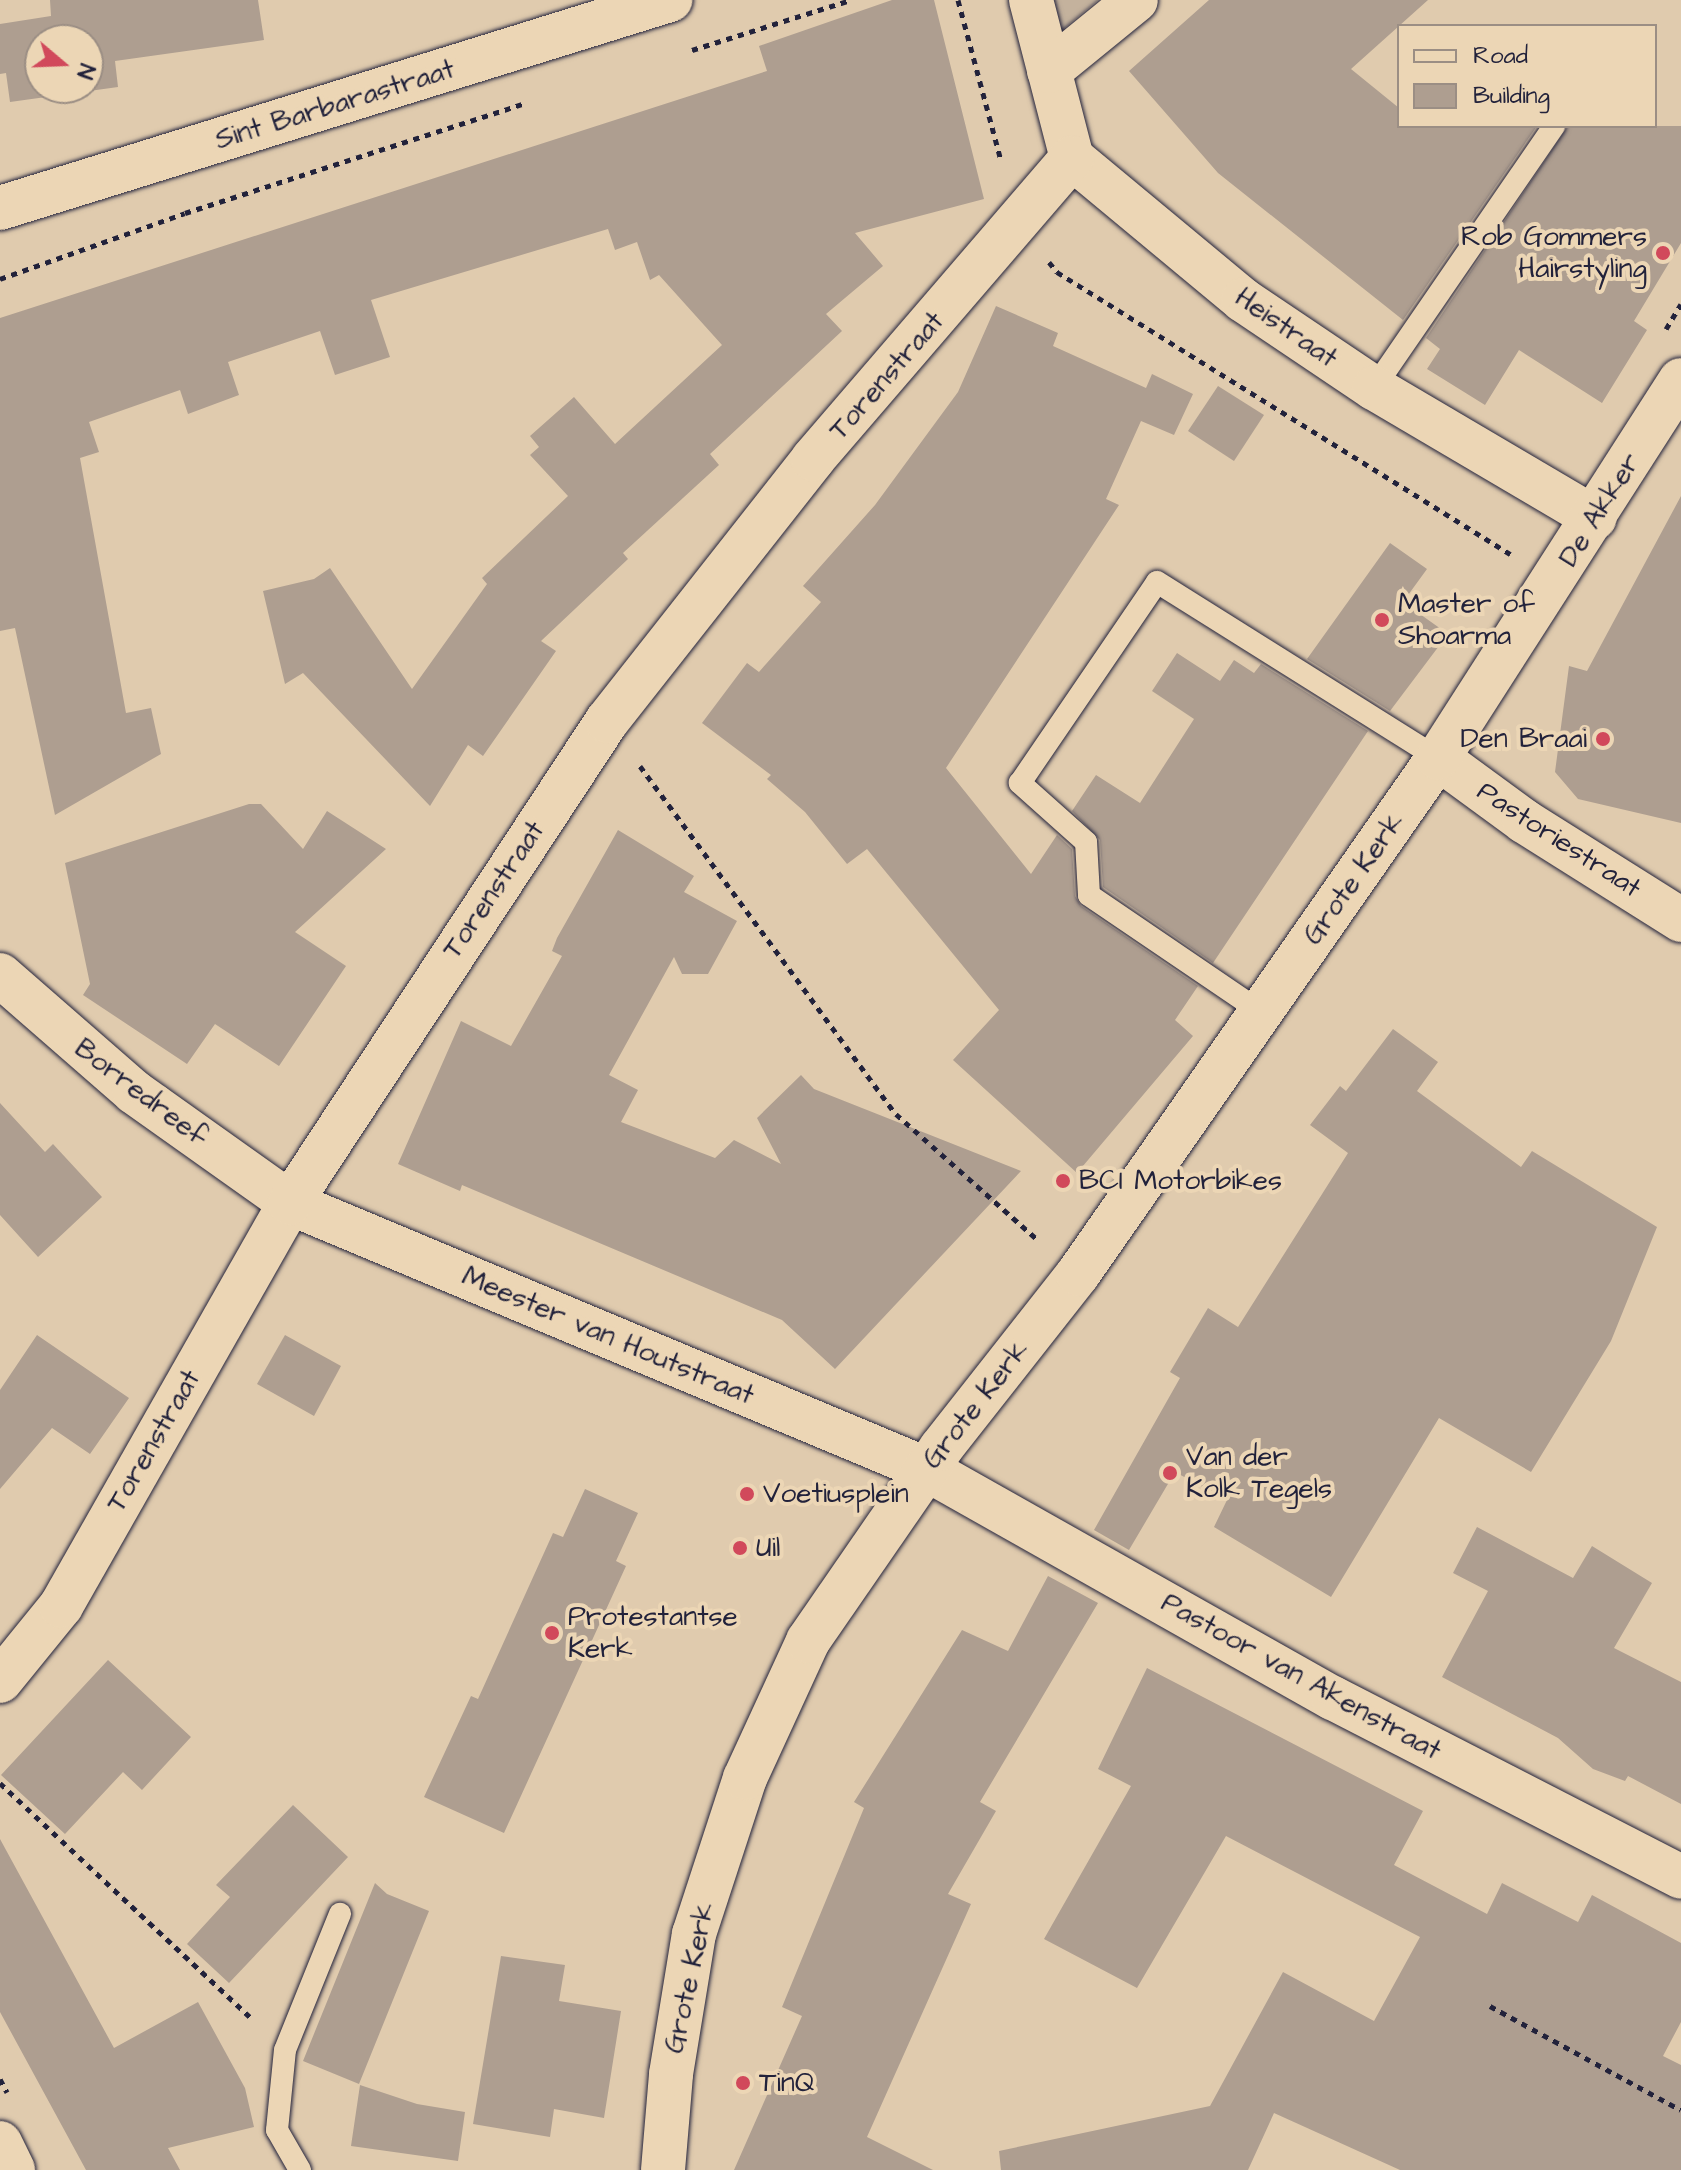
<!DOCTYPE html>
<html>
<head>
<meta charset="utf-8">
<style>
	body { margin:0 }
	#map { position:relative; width:1681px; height:2170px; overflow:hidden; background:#e0cbae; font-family:"Architects Daughter",sans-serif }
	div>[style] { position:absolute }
	.green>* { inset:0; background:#c4b29d }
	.building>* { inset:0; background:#ae9e90 }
	.path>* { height:5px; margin-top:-2.5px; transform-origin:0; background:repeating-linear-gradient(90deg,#22223b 0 6px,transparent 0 12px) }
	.roads { filter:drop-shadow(0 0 2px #22223b) drop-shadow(0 0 2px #22223b) }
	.lane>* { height:22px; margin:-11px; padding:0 11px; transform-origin:11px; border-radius:11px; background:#ecd6b5 }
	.street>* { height:44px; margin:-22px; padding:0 22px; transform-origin:22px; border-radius:22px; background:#ecd6b5 }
	.secondary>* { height:44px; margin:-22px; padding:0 22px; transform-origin:22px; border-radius:22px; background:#ecd6b5 }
	.dots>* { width:22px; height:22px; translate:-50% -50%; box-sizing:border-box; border:4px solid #ecd6b5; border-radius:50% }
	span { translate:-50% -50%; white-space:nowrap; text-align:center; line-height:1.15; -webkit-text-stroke:8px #ecd6b5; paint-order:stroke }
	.street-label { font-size:28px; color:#22223b }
	.poi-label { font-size:28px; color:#22223b }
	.right { translate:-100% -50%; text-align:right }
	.left { translate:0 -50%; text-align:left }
	.legend { position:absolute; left:1397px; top:24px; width:260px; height:104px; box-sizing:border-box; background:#ecd6b5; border:2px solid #9b8e84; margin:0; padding:10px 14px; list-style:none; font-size:24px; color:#22223b }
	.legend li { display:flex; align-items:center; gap:16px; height:40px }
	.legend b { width:40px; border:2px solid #9b8e84 }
	.north { position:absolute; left:24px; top:24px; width:80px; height:80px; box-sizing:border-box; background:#ecd6b5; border:2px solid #9b8e84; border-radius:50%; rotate:109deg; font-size:22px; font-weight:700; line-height:32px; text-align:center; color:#22223b }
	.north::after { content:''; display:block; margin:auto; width:28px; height:36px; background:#d1495b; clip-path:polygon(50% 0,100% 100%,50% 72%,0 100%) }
</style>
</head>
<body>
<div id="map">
	<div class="green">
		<div style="clip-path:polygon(1049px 0,1098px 0,1057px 34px)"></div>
	</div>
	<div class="building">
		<div style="clip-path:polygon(evenodd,50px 0,258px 0,264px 40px,115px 61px,118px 87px,10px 102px,6px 73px,0 74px,0 24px,51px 16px,50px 0,40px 40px,88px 40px,88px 88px,40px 88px,40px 40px)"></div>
		<div style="clip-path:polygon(892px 0,934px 0,984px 199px,855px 233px,883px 266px,826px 314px,842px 331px,710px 454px,719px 465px,623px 553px,628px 559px,541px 641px,556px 651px,483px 756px,468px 745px,430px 806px,303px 673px,285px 684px,263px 591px,314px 579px,330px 568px,412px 689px,487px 584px,482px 578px,568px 496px,530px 455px,539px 447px,530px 436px,574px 397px,615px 444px,722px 345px,659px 275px,650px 280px,637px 242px,615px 250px,608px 229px,371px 300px,390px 357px,335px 375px,320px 331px,228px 362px,239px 395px,188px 414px,180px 390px,89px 422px,99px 452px,80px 458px,126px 713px,151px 708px,161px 754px,55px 815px,15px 628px,0 631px,0 318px,767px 71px,759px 46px)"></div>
		<div style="clip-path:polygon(1209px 0,1428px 0,1351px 69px,1399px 108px,1399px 126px,1537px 126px,1403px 320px,1218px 173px,1129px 71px)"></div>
		<div style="clip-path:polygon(1568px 126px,1681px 126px,1681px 243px,1634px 321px,1647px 330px,1602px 403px,1519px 350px,1485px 405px,1427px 369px,1440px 349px,1426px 338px)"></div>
		<div style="clip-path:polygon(996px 306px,1058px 333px,1053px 346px,1146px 388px,1152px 374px,1193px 394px,1174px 435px,1141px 421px,1106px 499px,1119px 505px,946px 768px,1031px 874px,1057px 835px,1072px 849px,1075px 896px,1081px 906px,1198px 986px,1175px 1020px,1193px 1036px,1077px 1173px,953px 1060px,999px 1010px,867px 849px,847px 864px,805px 812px,767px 779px,771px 775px,702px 723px,747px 663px,759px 672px,821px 602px,803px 586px,875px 505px,958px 392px)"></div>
		<div style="clip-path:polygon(1218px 386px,1264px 415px,1234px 461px,1188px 431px)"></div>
		<div style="clip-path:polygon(1681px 496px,1681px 823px,1578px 799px,1555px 772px,1569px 666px,1587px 671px)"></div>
		<div style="clip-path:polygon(1390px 543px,1427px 569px,1403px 602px,1448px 634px,1390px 711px,1307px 659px)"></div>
		<div style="clip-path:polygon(1177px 653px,1220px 681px,1234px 660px,1254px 673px,1261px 664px,1368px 731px,1213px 963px,1103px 887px,1100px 840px,1072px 811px,1096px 775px,1140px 803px,1194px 719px,1152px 691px)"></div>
		<div style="clip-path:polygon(249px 804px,261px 804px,303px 849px,327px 811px,386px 849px,295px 932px,346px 966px,279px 1066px,215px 1024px,187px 1064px,83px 995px,90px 984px,65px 863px)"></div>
		<div style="clip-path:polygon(618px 830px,694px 876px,684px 892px,737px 921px,708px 974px,682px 974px,674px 957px,609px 1075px,638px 1090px,621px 1122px,715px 1158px,734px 1140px,781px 1164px,757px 1118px,801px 1075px,814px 1089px,1021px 1171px,835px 1369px,782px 1320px,462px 1185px,460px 1191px,398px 1164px,461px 1021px,511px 1046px,562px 956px,552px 951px,557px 938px)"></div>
		<div style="clip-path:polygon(1393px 1029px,1438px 1062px,1417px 1091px,1521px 1167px,1532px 1151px,1657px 1227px,1611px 1341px,1531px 1472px,1439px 1418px,1331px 1597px,1214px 1527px,1227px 1500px,1175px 1472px,1129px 1550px,1094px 1530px,1180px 1378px,1170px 1372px,1208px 1308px,1238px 1327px,1348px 1153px,1310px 1125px,1340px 1086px,1346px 1091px)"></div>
		<div style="clip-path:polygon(0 1103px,45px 1152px,53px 1144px,102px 1197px,38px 1257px,0 1215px)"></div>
		<div style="clip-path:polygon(37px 1335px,129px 1398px,90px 1454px,52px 1428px,0 1489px,0 1390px)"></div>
		<div style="clip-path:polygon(285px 1335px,341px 1366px,314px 1416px,257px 1384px)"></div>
		<div style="clip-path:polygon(585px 1489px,638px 1513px,616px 1561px,626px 1566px,504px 1833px,424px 1797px,471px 1696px,478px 1699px,553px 1533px,563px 1537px)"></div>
		<div style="clip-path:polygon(1477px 1527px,1573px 1578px,1592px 1546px,1652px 1583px,1614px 1648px,1681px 1682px,1681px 1804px,1628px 1776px,1625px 1781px,1593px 1769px,1558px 1738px,1442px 1677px,1488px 1591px,1453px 1573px)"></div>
		<div style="clip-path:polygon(1048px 1576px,1098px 1603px,980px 1802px,996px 1811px,948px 1894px,971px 1904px,867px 2137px,933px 2170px,734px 2170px,802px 2016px,782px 2007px,864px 1808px,854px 1802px,962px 1630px,1008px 1651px)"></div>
		<div style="clip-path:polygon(108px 1660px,191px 1737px,142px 1790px,123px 1772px,65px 1834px,1px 1775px)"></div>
		<div style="clip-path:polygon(1147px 1668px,1423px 1811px,1394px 1865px,1487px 1914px,1502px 1883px,1578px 1922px,1592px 1895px,1681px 1943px,1681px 2022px,1663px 2056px,1681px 2065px,1681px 2170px,1400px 2170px,1274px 2113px,1248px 2170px,1001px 2170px,999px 2151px,1210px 2106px,1283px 1972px,1374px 2021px,1420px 1937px,1226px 1836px,1137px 1988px,1044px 1939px,1131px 1786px,1098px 1769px)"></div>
		<div style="clip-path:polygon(293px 1805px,348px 1857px,229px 1983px,187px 1944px,230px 1897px,216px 1885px)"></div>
		<div style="clip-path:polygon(0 1839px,114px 2048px,198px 2002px,245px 2088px,254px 2127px,168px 2148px,180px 2170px,86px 2170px,0 2012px)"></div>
		<div style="clip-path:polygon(375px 1883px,387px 1894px,429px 1911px,359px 2084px,303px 2061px)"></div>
		<div style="clip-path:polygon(501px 1956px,565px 1965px,559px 2001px,621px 2011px,604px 2118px,554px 2109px,550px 2137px,473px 2124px)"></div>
		<div style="clip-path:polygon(360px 2085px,417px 2104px,465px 2112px,458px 2161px,351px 2146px)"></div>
	</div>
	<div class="path">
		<div style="left:958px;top:0;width:167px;rotate:75deg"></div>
		<div style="left:692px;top:50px;width:167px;rotate:-17.5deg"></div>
		<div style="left:1049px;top:262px;width:13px;rotate:51deg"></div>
		<div style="left:1057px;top:272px;width:534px;rotate:31.9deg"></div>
		<div style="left:0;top:279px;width:196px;rotate:-19.6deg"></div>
		<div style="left:185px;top:213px;width:358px;rotate:-17.9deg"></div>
		<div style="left:1666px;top:329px;width:29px;rotate:-59deg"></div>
		<div style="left:640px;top:766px;width:432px;rotate:53.7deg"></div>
		<div style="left:896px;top:1114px;width:190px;rotate:41.6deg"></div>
		<div style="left:0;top:1783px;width:347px;rotate:43.1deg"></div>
		<div style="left:1490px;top:2006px;width:217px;rotate:28.6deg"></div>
		<div style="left:0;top:2079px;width:15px;rotate:62deg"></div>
	</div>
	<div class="roads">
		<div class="lane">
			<div style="left:1374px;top:388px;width:318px;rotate:-55.5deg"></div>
			<div style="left:1261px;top:1012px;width:208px;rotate:-145.8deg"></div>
			<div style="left:1089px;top:895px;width:53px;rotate:-93.2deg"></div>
			<div style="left:1086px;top:842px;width:89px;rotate:-138.2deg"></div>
			<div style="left:1020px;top:783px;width:243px;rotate:-55.7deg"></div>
			<div style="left:1157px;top:582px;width:332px;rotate:32.1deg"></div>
			<div style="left:300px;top:2170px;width:46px;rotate:-119.9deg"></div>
			<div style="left:277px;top:2130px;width:80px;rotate:-84.3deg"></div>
			<div style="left:285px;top:2050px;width:147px;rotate:-68deg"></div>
		</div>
		<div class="street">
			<div style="left:1031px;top:0;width:163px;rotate:75.5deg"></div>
			<div style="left:1072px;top:158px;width:222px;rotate:39.7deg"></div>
			<div style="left:1243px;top:300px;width:158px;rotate:33.9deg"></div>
			<div style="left:1374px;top:388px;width:256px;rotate:30.5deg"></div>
			<div style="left:1049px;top:71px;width:112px;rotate:-39.2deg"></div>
			<div style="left:0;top:208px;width:702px;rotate:-17.25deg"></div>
			<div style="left:1438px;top:758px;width:107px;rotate:36.2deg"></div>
			<div style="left:1524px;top:821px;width:186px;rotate:32.2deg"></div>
			<div style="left:0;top:975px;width:178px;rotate:41.1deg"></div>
			<div style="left:134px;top:1092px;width:191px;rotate:35.4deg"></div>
			<div style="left:290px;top:1203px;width:689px;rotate:22.7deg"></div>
			<div style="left:926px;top:1469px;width:467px;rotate:29.4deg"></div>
			<div style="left:1333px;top:1698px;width:391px;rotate:27.2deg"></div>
			<div style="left:0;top:1681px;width:97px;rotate:-50.9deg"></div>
			<div style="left:61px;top:1606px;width:464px;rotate:-60.4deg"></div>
			<div style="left:290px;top:1203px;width:577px;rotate:-56.67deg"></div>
			<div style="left:607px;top:721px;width:333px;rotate:-51.8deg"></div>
			<div style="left:813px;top:459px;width:397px;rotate:-49.3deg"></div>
			<div style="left:0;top:2143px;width:30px;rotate:64deg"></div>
		</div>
		<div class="secondary">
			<div style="left:663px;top:2170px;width:96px;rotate:-85.2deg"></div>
			<div style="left:671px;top:2074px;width:142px;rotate:-80.7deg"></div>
			<div style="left:694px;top:1934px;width:164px;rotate:-71.9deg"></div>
			<div style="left:745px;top:1778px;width:151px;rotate:-65.3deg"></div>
			<div style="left:808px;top:1641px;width:234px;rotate:-55.4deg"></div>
			<div style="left:941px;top:1448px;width:221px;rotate:-51.8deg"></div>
			<div style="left:1078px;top:1274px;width:629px;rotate:-55.1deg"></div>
			<div style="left:1438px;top:758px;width:449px;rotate:-57.3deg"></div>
		</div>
	</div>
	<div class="dots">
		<div style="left:1663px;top:253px;background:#d1495b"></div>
		<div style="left:1382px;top:620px;background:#d1495b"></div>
		<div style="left:1603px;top:739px;background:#d1495b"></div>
		<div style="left:1063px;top:1181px;background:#d1495b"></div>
		<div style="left:1170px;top:1473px;background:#d1495b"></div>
		<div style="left:747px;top:1494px;background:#d1495b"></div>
		<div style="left:740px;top:1548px;background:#d1495b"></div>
		<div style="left:552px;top:1633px;background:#d1495b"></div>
		<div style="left:743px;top:2083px;background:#d1495b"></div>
	</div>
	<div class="street-label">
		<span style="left:335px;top:105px;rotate:-17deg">Sint Barbarastraat</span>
		<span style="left:1286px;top:328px;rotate:35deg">Heistraat</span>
		<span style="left:887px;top:376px;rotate:-49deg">Torenstraat</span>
		<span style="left:1600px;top:510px;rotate:-58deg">De Akker</span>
		<span style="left:1559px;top:840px;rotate:33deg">Pastoriestraat</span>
		<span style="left:1354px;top:879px;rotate:-55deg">Grote Kerk</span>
		<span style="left:494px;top:890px;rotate:-56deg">Torenstraat</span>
		<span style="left:141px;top:1093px;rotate:37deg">Borredreef</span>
		<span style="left:608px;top:1336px;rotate:23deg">Meester van Houtstraat</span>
		<span style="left:976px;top:1405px;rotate:-52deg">Grote Kerk</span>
		<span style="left:154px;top:1441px;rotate:-60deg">Torenstraat</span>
		<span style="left:1301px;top:1677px;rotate:29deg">Pastoor van Akenstraat</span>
		<span style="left:690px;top:1978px;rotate:-78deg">Grote Kerk</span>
	</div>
	<div class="poi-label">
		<span class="right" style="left:1647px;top:253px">Rob Gommers<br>Hairstyling</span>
		<span class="left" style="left:1398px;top:620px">Master of<br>Shoarma</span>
		<span class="right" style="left:1587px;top:739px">Den Braai</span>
		<span class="left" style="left:1079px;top:1181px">BCI Motorbikes</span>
		<span class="left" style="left:1186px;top:1473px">Van der<br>Kolk Tegels</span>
		<span class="left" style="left:763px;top:1494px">Voetiusplein</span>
		<span class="left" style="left:756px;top:1548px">Uil</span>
		<span class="left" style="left:568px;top:1633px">Protestantse<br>Kerk</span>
		<span class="left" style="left:759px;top:2083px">TinQ</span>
	</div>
	<ul class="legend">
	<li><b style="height:10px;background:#ecd6b5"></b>Road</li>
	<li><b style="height:22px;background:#ae9e90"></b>Building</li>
	</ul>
	<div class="north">N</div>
</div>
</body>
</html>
